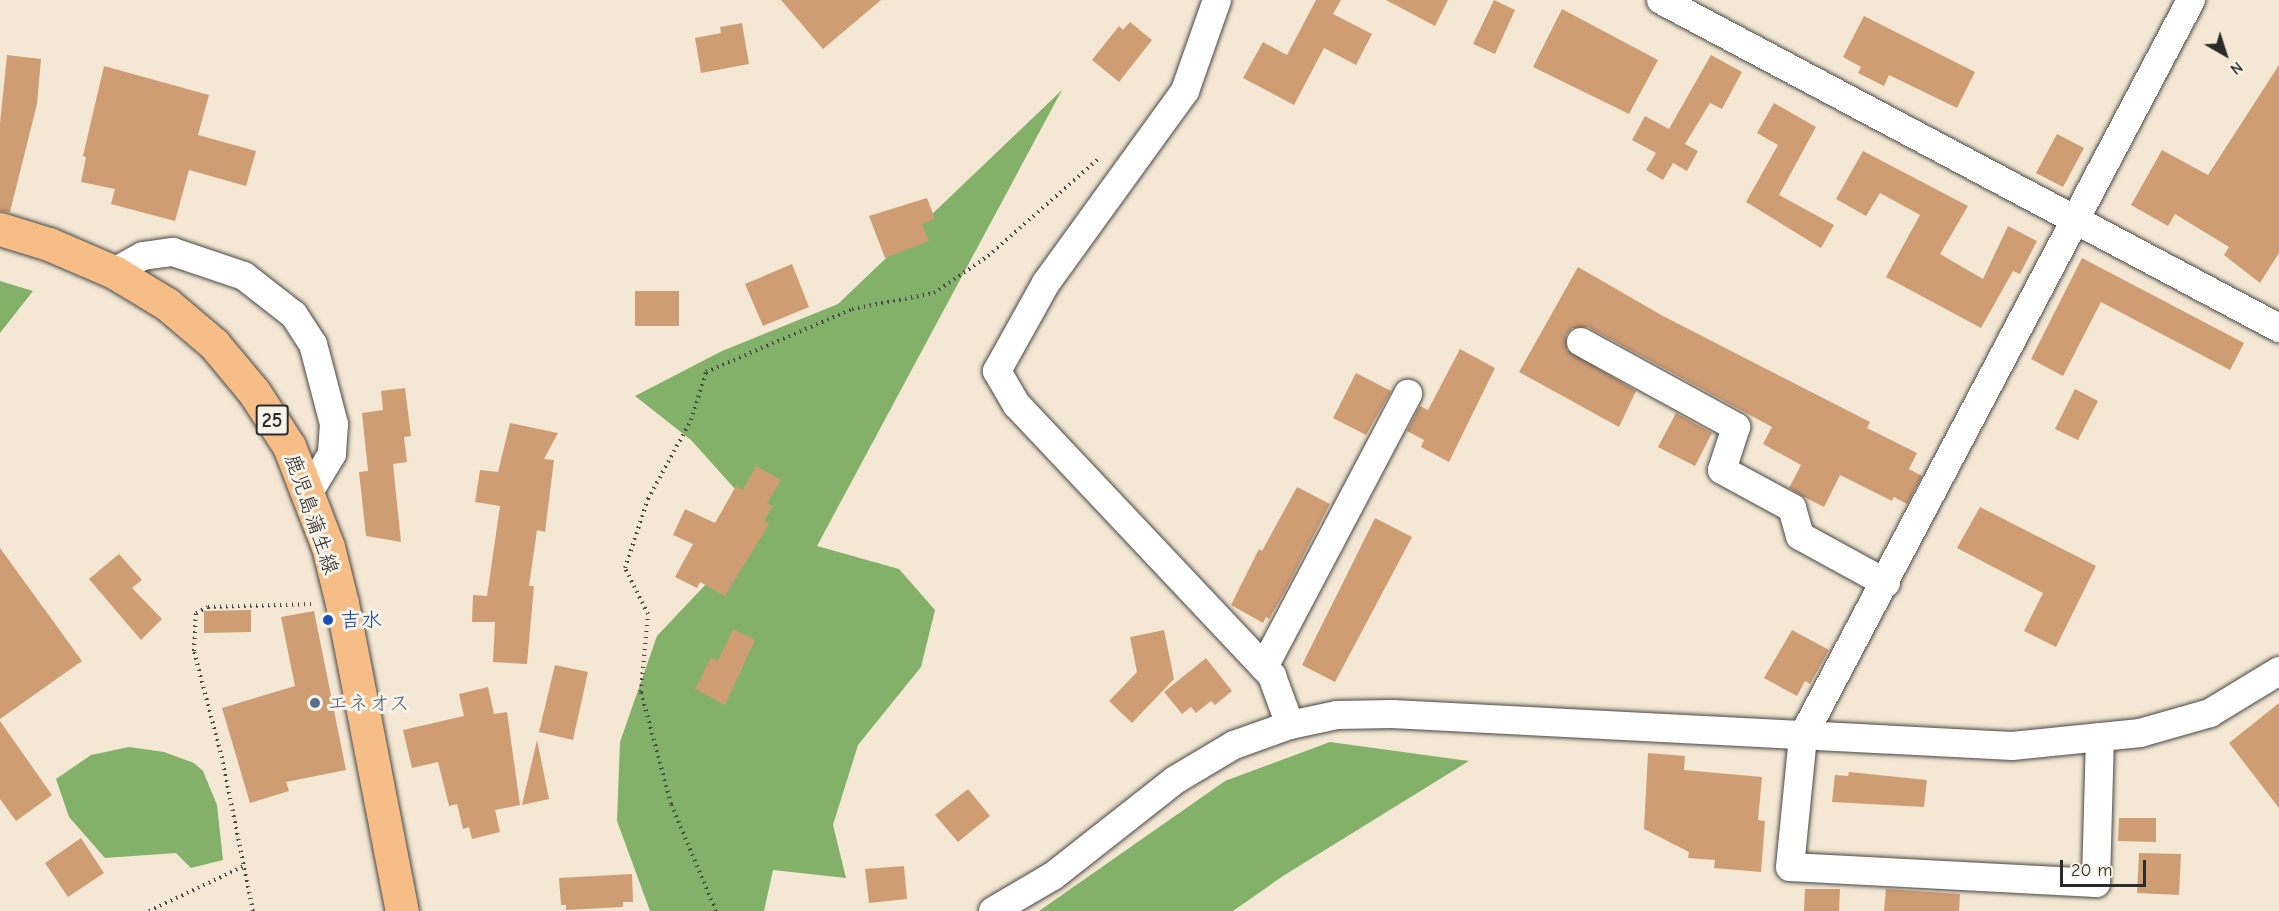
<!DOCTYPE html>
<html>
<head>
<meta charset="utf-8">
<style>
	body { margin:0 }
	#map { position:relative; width:2279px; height:911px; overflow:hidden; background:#f4e8d4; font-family:"Comic Neue","Klee One",sans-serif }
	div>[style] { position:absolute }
	.forest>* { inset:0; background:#84b169 }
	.building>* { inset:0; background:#cf9d74 }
	.path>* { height:4px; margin-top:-2px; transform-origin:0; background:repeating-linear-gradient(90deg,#494744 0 1.5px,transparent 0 6px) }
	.roads { filter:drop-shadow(0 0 2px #494744) drop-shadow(0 0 2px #494744) }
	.minor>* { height:28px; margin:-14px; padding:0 14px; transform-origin:14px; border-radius:14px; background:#fff }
	.major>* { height:33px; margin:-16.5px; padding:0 16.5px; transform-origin:16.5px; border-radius:16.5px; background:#f6be86 }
	.dots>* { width:16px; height:16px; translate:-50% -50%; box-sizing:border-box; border:3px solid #f7f3e8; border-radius:50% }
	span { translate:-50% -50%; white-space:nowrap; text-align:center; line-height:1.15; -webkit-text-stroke:6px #f7f3e8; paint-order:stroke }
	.shield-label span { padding:2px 4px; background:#f7f3e8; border:2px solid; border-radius:4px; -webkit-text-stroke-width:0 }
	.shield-label { font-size:20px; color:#2b2b2b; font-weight:700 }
	.street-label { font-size:21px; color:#2b2b2b }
	.transit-label { font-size:21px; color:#164399 }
	.left { translate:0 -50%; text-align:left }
	.service-label { font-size:21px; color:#4e5e75 }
	.north { position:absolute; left:2195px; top:24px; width:60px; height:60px; -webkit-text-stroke:4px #f7f3e8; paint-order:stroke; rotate:141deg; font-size:16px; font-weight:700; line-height:24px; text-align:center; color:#2b2b2b }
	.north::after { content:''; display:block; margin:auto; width:21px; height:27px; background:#2b2b2b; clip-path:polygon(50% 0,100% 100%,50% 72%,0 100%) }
	.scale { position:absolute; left:2060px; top:860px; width:86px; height:27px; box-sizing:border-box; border:3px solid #2b2b2b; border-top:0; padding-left:8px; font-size:18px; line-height:21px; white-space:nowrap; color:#2b2b2b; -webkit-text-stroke:4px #f7f3e8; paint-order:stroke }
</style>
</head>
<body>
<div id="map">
	<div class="forest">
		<div style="clip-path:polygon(1062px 90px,817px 546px,899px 569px,935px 610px,921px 667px,858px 745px,833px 825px,846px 878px,773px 870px,764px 911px,650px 911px,617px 821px,620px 742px,657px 636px,725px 564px,753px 509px,691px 440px,635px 396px,722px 351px,838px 304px)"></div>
		<div style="clip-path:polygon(0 281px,33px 291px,0 333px)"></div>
		<div style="clip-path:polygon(1330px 742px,1469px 761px,1283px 876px,1233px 911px,1039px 911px,1225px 781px)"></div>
		<div style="clip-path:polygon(129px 747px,164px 752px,194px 763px,203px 771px,217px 805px,223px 860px,191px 868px,176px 853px,105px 858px,69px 817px,56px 779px,91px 755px)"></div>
	</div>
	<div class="building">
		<div style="clip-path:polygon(781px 0,881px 0,823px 49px)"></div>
		<div style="clip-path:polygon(1316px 0,1341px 0,1333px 14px,1372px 34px,1356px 65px,1324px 48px,1294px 105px,1243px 78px,1263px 42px,1287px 55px)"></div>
		<div style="clip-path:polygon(1386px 0,1448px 0,1435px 26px)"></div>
		<div style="clip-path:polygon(1494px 0,1515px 10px,1495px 54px,1473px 44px)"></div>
		<div style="clip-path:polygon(1562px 9px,1658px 60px,1629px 114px,1533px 67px)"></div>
		<div style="clip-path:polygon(1864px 16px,1975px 72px,1957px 108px,1889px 75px,1884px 86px,1858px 73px,1861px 67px,1843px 57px)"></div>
		<div style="clip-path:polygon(1130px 22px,1152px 40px,1119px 82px,1092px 60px,1119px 26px,1123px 30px)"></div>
		<div style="clip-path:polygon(742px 23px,749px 64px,701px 73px,695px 38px,721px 33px,720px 27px)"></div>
		<div style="clip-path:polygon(7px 55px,41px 59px,37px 104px,10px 212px,0 211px,0 124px)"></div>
		<div style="clip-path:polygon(1711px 55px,1742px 72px,1722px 109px,1710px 103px,1685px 144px,1698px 151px,1687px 171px,1673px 163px,1663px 180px,1646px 170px,1656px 153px,1632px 140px,1645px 116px,1669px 129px)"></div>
		<div style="clip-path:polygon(2279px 65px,2279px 253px,2260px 283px,2224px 255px,2229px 247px,2175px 214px,2168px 226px,2131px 205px,2162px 150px,2208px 175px)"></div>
		<div style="clip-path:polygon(104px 66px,209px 95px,198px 135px,256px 151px,246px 186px,189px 170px,175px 221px,111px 204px,115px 189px,81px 182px,86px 157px,83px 156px)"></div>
		<div style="clip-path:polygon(1774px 103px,1816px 127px,1779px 195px,1834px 225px,1821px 248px,1746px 202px,1778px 145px,1757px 133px)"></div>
		<div style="clip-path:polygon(2057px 134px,2084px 148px,2063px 187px,2036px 173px)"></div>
		<div style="clip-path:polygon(1863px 151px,1968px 206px,1940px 254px,1983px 279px,2008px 226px,2037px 241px,2020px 274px,2013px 271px,1981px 328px,1886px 277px,1920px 215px,1880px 193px,1866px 216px,1836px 199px)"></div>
		<div style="clip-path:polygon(927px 198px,935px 219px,922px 224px,929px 241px,885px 258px,869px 216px)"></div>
		<div style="clip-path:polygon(2082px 258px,2244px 343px,2230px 370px,2101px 302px,2063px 376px,2031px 359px)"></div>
		<div style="clip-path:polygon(792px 264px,809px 307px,763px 326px,745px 284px)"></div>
		<div style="clip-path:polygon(1578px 267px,1663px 316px,1870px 422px,1867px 428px,1917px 453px,1909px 469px,1922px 476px,1907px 504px,1894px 497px,1892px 501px,1840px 475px,1824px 507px,1804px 497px,1789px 488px,1801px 465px,1763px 444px,1772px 427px,1588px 327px,1572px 328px,1566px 335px,1567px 350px,1636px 391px,1619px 427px,1519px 372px)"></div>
		<div style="clip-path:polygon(635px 291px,679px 291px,679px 326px,635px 326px)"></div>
		<div style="clip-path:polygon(1460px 349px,1495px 368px,1449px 462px,1421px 447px,1424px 440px,1407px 431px,1420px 406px,1428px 410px)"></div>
		<div style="clip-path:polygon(1356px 373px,1391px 391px,1366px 435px,1333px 418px)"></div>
		<div style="clip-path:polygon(405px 388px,411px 436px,404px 437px,407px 462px,393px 464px,401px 542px,366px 536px,359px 472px,368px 471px,362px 413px,383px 410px,381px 391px)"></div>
		<div style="clip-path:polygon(2075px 389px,2098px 401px,2078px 440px,2055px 429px)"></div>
		<div style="clip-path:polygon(1676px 413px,1712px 433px,1695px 466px,1658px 447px)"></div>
		<div style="clip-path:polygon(510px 423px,558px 433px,544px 459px,554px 460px,545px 532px,537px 530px,529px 586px,534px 586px,527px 664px,493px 662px,495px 622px,472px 622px,473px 595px,487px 596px,500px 506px,475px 502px,480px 470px,498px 472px)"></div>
		<div style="clip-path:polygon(756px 466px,781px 480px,767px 503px,773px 506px,764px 521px,769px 524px,725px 596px,700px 582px,697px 588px,675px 577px,693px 544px,673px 535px,685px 509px,715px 523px,736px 486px,743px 490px)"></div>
		<div style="clip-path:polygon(1297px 487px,1330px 504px,1285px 591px,1269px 619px,1266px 617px,1263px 623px,1231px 605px,1259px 549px,1262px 551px)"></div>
		<div style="clip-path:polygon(1980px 507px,2096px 566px,2056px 647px,2024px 631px,2043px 593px,1957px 548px)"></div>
		<div style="clip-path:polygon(1375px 518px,1412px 537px,1335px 682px,1302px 665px)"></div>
		<div style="clip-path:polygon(0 548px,82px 661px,0 719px)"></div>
		<div style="clip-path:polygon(119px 554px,142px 580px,132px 588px,162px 619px,141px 640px,89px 579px)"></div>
		<div style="clip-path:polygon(251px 610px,251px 632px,204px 633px,204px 611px)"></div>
		<div style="clip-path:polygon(314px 611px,346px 770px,286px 782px,289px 791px,250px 803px,222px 708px,295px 686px,281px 617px)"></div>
		<div style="clip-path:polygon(733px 629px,755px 640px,725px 705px,695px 689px,711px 657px,718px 661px)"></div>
		<div style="clip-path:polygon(1164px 630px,1174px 679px,1132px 723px,1109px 701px,1137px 672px,1130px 637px)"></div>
		<div style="clip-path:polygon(1792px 630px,1829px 650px,1810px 684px,1805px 681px,1797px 696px,1764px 678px)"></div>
		<div style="clip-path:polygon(1206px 658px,1232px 691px,1215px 705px,1211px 701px,1196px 713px,1191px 707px,1182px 714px,1164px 692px)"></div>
		<div style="clip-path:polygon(555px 665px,588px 672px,573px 740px,539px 732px)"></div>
		<div style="clip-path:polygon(488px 687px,494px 714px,507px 712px,520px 805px,495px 810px,500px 832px,472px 839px,469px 827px,463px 829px,457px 804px,449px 806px,438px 762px,412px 768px,403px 730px,464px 716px,459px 694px)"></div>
		<div style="clip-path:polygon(2279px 703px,2279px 808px,2229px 743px)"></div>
		<div style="clip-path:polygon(0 721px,52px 795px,16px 821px,0 799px)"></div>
		<div style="clip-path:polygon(537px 740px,549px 799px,522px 805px)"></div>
		<div style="clip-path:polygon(1648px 753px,1685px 756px,1684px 770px,1762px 777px,1758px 820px,1765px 821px,1761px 872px,1714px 868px,1715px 860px,1688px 858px,1689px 852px,1644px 829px)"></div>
		<div style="clip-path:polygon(1849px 772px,1927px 780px,1924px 807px,1832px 802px,1835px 775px,1848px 776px)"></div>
		<div style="clip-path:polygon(968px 789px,990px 816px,958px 842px,935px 815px)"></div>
		<div style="clip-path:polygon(2119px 818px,2156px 818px,2156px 842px,2118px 841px)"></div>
		<div style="clip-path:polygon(81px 838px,104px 873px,68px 897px,45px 863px)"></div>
		<div style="clip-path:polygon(2139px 853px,2181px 854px,2179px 895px,2137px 893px)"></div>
		<div style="clip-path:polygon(904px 866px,907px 899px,869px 903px,865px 869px)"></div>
		<div style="clip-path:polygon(632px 874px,633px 902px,623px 902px,623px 907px,566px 910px,566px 905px,561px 905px,559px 878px)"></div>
		<div style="clip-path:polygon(1805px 889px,1840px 889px,1839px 911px,1804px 911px)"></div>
		<div style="clip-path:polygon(1886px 889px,1960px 894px,1959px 911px,1884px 911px)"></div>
	</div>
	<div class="path">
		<div style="left:149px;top:911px;width:105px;rotate:-25.3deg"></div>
		<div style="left:253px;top:911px;width:156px;rotate:-101.5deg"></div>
		<div style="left:222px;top:758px;width:111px;rotate:-104.7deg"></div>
		<div style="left:194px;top:651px;width:38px;rotate:-87deg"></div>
		<div style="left:196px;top:613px;width:13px;rotate:-27deg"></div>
		<div style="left:208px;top:607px;width:103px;rotate:-1.7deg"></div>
		<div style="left:716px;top:911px;width:116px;rotate:-112.8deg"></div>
		<div style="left:671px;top:804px;width:116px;rotate:-105deg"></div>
		<div style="left:641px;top:692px;width:78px;rotate:-84.9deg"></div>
		<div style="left:648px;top:614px;width:51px;rotate:-116.6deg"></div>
		<div style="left:625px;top:568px;width:73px;rotate:-71.6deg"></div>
		<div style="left:648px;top:499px;width:90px;rotate:-61.4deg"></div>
		<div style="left:691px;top:420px;width:50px;rotate:-72.6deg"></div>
		<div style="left:706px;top:372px;width:159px;rotate:-23.3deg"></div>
		<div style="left:852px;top:309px;width:84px;rotate:-11deg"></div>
		<div style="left:934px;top:293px;width:65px;rotate:-34.4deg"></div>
		<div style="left:988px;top:256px;width:148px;rotate:-41.4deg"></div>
	</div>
	<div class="roads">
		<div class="minor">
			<div style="left:1217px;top:0;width:96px;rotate:109.4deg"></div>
			<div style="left:1185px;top:91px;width:237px;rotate:125.9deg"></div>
			<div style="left:1046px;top:283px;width:101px;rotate:119.1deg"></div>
			<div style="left:997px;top:371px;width:39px;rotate:60deg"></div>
			<div style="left:1017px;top:405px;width:372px;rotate:46.7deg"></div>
			<div style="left:1272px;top:676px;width:52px;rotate:69.8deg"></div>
			<div style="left:1661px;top:0;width:700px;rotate:27.96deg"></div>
			<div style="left:114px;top:272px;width:33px;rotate:-29deg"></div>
			<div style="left:143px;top:256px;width:30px;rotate:-8deg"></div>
			<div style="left:173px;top:252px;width:75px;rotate:18.7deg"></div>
			<div style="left:244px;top:276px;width:63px;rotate:38deg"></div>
			<div style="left:294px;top:315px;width:35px;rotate:57deg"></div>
			<div style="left:313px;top:344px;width:83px;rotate:75.3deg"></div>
			<div style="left:334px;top:424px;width:30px;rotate:94deg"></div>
			<div style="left:332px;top:454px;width:44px;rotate:121.2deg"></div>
			<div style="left:1581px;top:342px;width:177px;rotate:28.7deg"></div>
			<div style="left:1736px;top:427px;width:45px;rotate:108deg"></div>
			<div style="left:1722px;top:470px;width:80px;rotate:28.5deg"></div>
			<div style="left:1792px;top:508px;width:29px;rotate:74deg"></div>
			<div style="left:1800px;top:536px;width:98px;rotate:28.7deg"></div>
			<div style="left:1264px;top:667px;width:309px;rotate:-62.2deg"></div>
			<div style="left:2100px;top:737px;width:146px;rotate:91.6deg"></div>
			<div style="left:2096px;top:883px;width:306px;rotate:-177deg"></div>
			<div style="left:1790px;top:867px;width:132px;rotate:-84.3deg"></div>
			<div style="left:1803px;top:736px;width:832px;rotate:-62.2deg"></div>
			<div style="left:993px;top:911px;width:69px;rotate:-30.3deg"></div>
			<div style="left:1053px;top:876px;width:155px;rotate:-38.2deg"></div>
			<div style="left:1175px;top:780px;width:69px;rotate:-30.7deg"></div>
			<div style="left:1234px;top:745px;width:59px;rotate:-19.7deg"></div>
			<div style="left:1290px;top:725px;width:48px;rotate:-12deg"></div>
			<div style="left:1337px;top:715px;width:55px;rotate:-1deg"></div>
			<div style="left:1392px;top:714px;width:621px;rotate:2.95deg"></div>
			<div style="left:2012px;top:746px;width:129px;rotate:-5.8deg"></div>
			<div style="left:2140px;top:733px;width:73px;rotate:-15.9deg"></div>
			<div style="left:2210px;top:713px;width:81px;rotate:-31.3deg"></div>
		</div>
		<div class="major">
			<div style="left:0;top:229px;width:51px;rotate:17deg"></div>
			<div style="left:49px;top:244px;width:71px;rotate:23.3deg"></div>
			<div style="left:114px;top:272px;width:62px;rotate:31.1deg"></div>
			<div style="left:167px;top:304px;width:62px;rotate:40.4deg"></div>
			<div style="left:214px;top:344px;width:62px;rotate:50.2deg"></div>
			<div style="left:254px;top:392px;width:64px;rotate:57.1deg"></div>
			<div style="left:289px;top:446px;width:108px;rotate:68.9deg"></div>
			<div style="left:328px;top:547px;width:58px;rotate:76deg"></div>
			<div style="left:342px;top:603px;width:314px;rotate:79deg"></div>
		</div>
	</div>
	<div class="dots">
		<div style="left:328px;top:620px;background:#1a4fb4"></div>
		<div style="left:315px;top:703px;background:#5c6f8a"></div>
	</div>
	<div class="shield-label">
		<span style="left:272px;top:420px">25</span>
	</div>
	<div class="street-label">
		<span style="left:312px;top:514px;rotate:71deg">鹿児島蒲生線</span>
	</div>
	<div class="transit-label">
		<span class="left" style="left:340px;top:620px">吉水</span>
	</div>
	<div class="service-label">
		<span class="left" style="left:327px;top:703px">エネオス</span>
	</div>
	<div class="north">N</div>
	<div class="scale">20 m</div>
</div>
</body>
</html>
